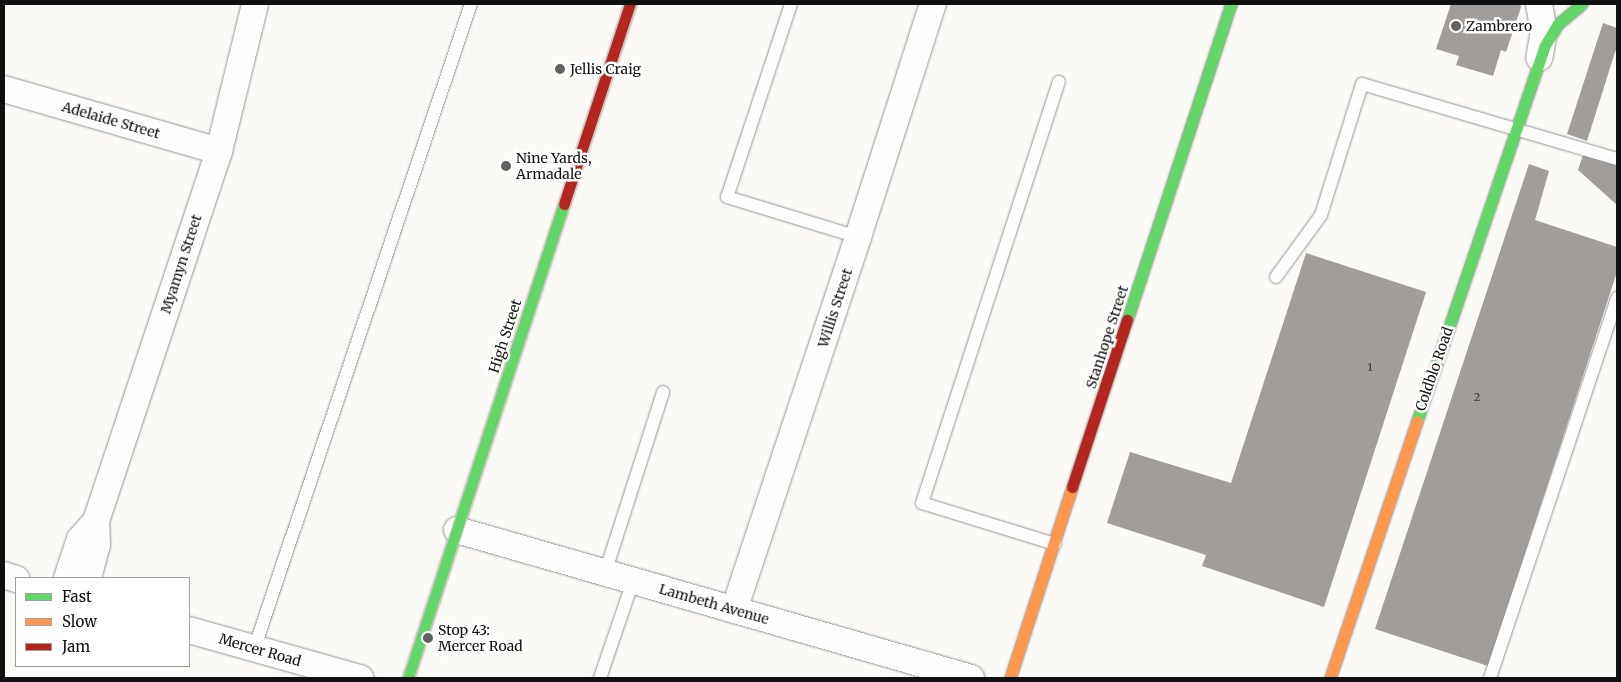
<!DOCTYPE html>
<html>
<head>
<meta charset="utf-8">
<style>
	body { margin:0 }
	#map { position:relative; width:1621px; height:682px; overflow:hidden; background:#fcfaf6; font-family:Merriweather,serif }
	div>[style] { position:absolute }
	.building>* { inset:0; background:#a09d9b }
	.roads { filter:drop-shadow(0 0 1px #969594) drop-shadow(0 0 1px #969594) }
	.lane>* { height:12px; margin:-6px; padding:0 6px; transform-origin:6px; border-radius:6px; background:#fffefe }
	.street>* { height:26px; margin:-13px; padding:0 13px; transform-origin:13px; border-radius:13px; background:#fffefe }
	.fast>* { height:11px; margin:-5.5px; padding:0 5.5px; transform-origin:5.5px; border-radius:5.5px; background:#63d668 }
	.slow>* { height:11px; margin:-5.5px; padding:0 5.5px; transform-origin:5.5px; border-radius:5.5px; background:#ff974d }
	.jam>* { height:11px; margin:-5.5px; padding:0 5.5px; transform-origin:5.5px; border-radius:5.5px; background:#b3261e }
	.tram>* { height:1px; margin:-0.5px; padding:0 0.5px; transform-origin:0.5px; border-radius:0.5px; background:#d6c8c9 }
	.dots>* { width:14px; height:14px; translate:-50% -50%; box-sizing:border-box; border:2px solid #fff; border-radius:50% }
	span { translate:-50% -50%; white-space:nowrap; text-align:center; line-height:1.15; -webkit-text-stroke:5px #fff; paint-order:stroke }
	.number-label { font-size:11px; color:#343333 }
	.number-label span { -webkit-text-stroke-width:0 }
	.poi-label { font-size:14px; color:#101010 }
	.left { translate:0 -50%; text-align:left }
	.street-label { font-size:14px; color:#101010 }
	.frame { position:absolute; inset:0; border:5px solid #101010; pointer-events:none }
	.legend { position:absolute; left:15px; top:577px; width:175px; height:90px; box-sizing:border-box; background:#fff; border:1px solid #9f9f9f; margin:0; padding:6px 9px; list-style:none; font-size:15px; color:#101010 }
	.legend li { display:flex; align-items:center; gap:10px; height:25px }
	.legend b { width:25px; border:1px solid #9f9f9f }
</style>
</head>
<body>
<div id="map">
	<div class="building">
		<div style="clip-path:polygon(1451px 4px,1520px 4px,1521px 7px,1506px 52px,1501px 50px,1493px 76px,1456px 65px,1459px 56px,1436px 49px)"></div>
		<div style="clip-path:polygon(1603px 23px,1617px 28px,1617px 46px,1587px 141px,1567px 134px)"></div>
		<div style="clip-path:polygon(1583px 155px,1617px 165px,1617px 205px,1578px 170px)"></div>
		<div style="clip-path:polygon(1529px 164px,1549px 171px,1535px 220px,1617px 247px,1617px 272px,1488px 666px,1375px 629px)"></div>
		<div style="clip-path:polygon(1306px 253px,1426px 292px,1324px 607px,1202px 566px,1206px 555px,1107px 523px,1130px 452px,1231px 483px)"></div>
	</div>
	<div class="roads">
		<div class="lane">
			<div style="left:791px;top:4px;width:203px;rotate:108.3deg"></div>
			<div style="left:727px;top:197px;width:137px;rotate:17deg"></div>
			<div style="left:1276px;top:277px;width:77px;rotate:-54deg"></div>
			<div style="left:1321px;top:215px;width:137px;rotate:-72.6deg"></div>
			<div style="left:1362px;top:84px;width:266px;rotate:16.4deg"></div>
			<div style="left:1055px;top:544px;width:139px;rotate:-162.9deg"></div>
			<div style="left:922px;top:503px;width:443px;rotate:-72deg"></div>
			<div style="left:605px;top:573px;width:190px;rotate:-72.2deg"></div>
			<div style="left:254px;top:649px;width:681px;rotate:-71.41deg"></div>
			<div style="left:600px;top:678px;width:102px;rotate:-71.2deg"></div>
			<div style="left:1490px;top:678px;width:401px;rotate:-71.5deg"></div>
		</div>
		<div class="street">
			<div style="left:1539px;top:4px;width:27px;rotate:80deg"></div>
			<div style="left:1544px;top:31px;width:27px;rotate:100deg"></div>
			<div style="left:4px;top:89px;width:224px;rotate:16.1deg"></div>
			<div style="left:457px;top:530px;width:535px;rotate:16.06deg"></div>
			<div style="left:4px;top:575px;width:13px;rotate:18deg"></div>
			<div style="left:67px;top:578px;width:41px;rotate:-71.6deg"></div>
			<div style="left:80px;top:539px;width:24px;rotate:-48deg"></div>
			<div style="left:88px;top:578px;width:34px;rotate:-75deg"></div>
			<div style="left:97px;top:545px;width:24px;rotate:-92deg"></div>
			<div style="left:96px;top:521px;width:390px;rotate:-71.6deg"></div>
			<div style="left:219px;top:151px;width:151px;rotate:-76.2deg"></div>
			<div style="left:734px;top:610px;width:393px;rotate:-71.6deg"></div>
			<div style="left:858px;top:237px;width:245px;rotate:-72.2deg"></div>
			<div style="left:189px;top:630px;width:178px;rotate:15.7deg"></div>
		</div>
		<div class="fast">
			<div style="left:1127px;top:320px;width:333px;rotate:-71.8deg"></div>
			<div style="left:1417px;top:421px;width:395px;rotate:-71.2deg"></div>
			<div style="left:1544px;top:47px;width:27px;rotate:-59deg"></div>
			<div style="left:1558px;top:24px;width:31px;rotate:-40deg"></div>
			<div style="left:408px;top:678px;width:499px;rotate:-71.8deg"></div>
		</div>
		<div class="slow">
			<div style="left:1010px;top:678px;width:201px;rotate:-72deg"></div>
			<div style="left:1330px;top:678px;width:271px;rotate:-71.3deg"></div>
		</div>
		<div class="jam">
			<div style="left:564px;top:204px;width:211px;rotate:-71.7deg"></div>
			<div style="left:1072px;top:487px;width:176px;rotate:-71.8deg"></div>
		</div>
	</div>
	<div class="tram">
		<div style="left:402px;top:678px;width:709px;rotate:-71.85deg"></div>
		<div style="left:414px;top:678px;width:710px;rotate:-71.77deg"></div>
	</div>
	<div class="dots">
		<div style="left:1456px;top:26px;background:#636260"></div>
		<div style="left:560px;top:69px;background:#636260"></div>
		<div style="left:506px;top:166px;background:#636260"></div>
		<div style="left:428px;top:638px;background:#636260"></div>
	</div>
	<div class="number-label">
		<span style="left:1370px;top:367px">1</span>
		<span style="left:1477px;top:397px">2</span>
	</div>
	<div class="poi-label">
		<span class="left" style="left:1466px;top:26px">Zambrero</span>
		<span class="left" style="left:570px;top:69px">Jellis Craig</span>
		<span class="left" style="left:516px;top:166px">Nine Yards,<br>Armadale</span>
		<span class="left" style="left:438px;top:638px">Stop 43:<br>Mercer Road</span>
	</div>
	<div class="street-label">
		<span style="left:111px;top:120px;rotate:16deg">Adelaide Street</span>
		<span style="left:181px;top:264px;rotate:-72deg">Myamyn Street</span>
		<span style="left:835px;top:308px;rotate:-72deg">Willis Street</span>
		<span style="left:505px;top:336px;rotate:-72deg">High Street</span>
		<span style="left:1107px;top:337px;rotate:-72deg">Stanhope Street</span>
		<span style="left:1434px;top:369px;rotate:-71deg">Coldblo Road</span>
		<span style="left:714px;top:604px;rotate:16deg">Lambeth Avenue</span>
		<span style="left:260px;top:650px;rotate:16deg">Mercer Road</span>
	</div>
	<div class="frame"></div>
	<ul class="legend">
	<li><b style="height:6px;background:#63d668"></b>Fast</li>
	<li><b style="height:6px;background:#ff974d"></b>Slow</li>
	<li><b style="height:6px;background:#b3261e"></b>Jam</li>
	</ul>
</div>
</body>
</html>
